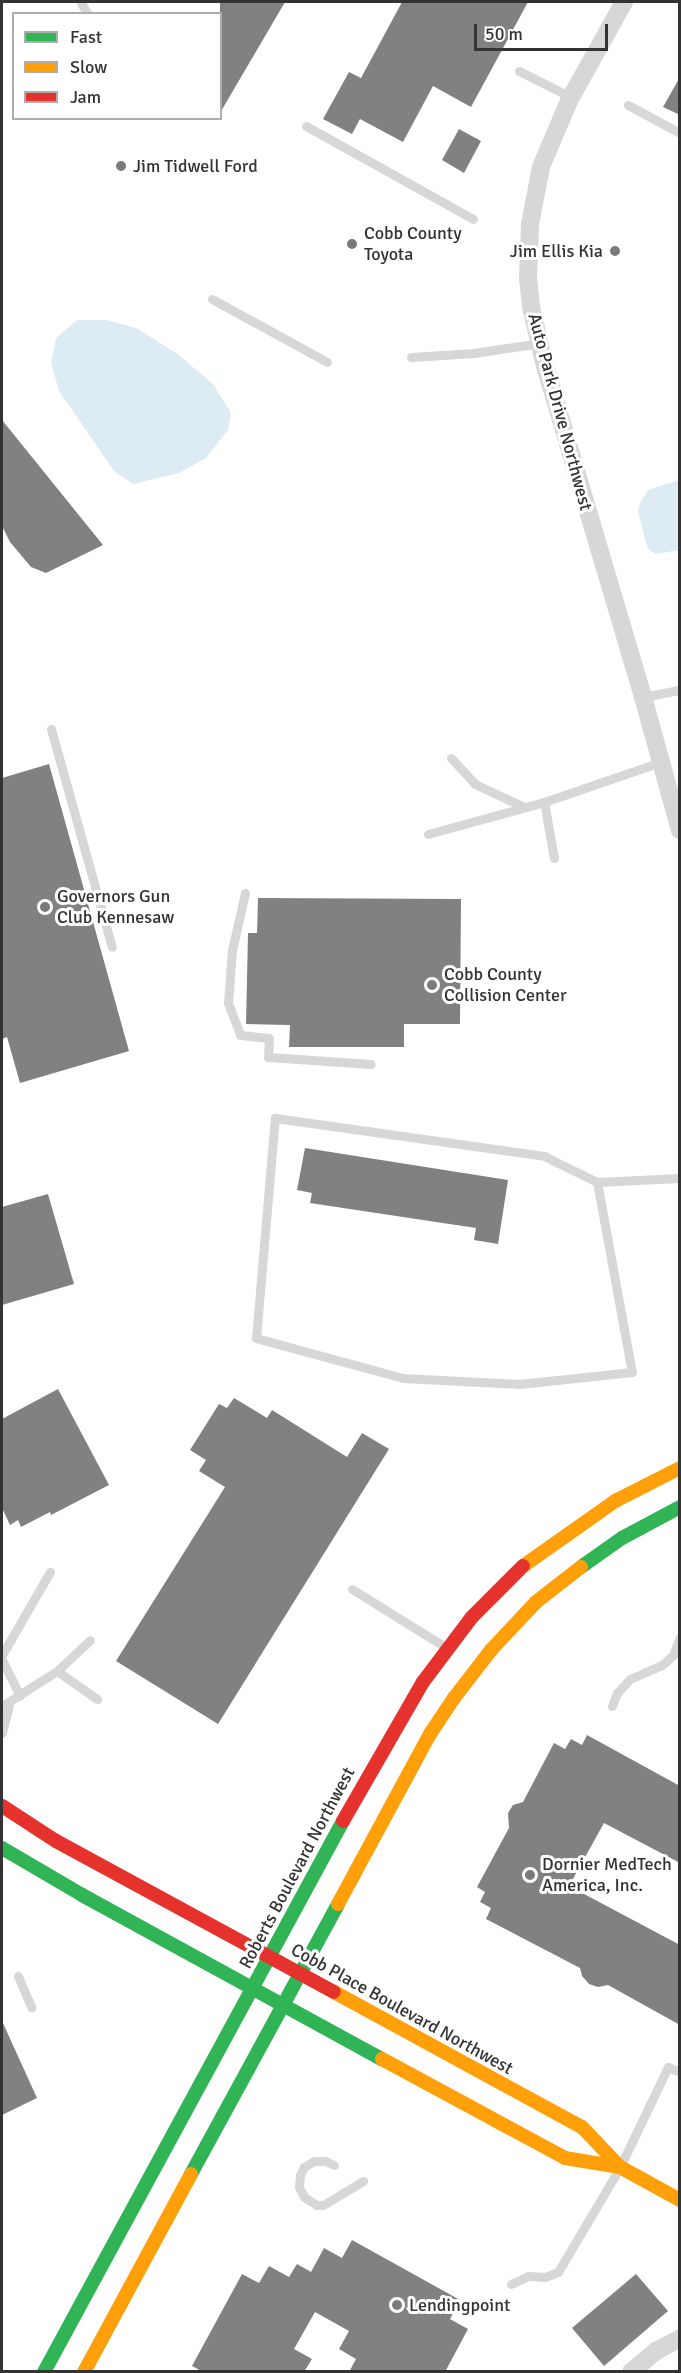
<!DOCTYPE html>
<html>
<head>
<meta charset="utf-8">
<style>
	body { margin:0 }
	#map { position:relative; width:681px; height:2373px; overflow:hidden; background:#fff; font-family:Signika,sans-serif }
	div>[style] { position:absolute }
	.water>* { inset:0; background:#ddebf3 }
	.building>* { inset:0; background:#818181 }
	.lane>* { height:9px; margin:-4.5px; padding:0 4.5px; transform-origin:4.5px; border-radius:4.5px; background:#d7d7d7 }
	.street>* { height:18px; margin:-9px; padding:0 9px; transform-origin:9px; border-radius:9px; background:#d7d7d7 }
	.fast>* { height:14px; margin:-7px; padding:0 7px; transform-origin:7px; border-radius:7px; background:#30b455 }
	.slow>* { height:14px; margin:-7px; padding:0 7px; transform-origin:7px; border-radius:7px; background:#ff9f0a }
	.jam>* { height:14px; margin:-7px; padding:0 7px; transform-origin:7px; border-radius:7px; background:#e5322d }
	.dots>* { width:16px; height:16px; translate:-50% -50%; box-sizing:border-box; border:3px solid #fff; border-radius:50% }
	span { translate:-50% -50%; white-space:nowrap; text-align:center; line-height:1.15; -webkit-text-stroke:6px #fff; paint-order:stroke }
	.poi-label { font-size:18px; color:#333 }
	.left { translate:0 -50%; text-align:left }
	.right { translate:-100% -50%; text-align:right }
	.street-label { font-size:18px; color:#333 }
	.frame { position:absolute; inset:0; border:3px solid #333; pointer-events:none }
	.legend { position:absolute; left:12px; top:12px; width:210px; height:108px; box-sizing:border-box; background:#fff; border:2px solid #adadad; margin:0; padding:8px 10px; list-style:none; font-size:18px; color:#333 }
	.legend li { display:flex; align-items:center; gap:12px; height:30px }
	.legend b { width:30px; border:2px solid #adadad }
	.scale { position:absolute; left:474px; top:24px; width:134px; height:27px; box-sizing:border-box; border:3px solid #333; border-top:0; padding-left:8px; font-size:18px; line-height:21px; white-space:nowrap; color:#333; -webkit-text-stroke:4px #fff; paint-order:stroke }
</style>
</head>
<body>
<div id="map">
	<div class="water">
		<div style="clip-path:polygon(77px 320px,106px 320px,136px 328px,176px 353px,213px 384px,231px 413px,228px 430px,206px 458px,179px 473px,133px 484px,114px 471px,59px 391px,51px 363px,56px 338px)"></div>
		<div style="clip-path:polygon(679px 480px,679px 550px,656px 554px,649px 550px,646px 543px,638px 511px,640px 503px,648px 490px)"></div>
	</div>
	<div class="building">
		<div style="clip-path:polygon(220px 2px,285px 2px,220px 113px)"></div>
		<div style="clip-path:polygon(402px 2px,528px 2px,471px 107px,433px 86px,403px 142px,360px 119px,352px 134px,323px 119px,349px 72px,361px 78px)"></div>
		<div style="clip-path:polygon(680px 77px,680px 115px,663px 107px)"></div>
		<div style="clip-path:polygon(459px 129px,481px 141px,464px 173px,442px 160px)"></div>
		<div style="clip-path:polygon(2px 420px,103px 545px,46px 573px,31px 567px,10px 542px,2px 526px)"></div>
		<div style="clip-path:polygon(49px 764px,129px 1051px,20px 1083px,7px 1037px,2px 1039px,2px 778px)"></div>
		<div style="clip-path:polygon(258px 898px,461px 899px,460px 1024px,404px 1024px,404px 1047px,289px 1047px,290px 1025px,246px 1024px,248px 933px,257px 933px)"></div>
		<div style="clip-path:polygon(305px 1148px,508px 1180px,498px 1244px,474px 1240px,476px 1228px,310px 1203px,312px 1193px,297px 1190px)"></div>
		<div style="clip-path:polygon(48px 1194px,74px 1284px,2px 1305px,2px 1207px)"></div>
		<div style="clip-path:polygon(58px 1389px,109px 1485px,51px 1515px,50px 1512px,21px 1527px,18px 1520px,10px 1525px,2px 1508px,2px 1419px)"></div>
		<div style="clip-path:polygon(234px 1398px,267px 1418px,272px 1410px,347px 1457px,362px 1433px,389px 1449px,218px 1724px,116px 1661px,225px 1487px,199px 1471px,206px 1460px,190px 1450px,219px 1404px,227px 1408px)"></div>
		<div style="clip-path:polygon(587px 1735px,680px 1786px,680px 1863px,604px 1823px,569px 1886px,680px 1945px,680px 2025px,608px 1985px,598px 1987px,589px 1984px,582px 1976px,580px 1968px,486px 1919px,491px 1908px,480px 1902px,485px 1892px,477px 1887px,509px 1828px,508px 1813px,513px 1805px,523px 1802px,554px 1743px,565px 1749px,571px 1739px,582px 1745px)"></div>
		<div style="clip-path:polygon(2px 2021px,37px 2098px,2px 2115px)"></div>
		<div style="clip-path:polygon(352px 2240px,460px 2300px,450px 2319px,468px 2329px,445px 2372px,349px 2372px,356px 2359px,339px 2349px,349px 2331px,315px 2312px,294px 2349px,312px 2359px,304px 2372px,203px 2372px,192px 2366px,242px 2274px,259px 2283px,269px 2266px,289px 2277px,297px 2264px,311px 2272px,324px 2248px,342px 2258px)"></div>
		<div style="clip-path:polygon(636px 2274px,668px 2311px,604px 2366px,572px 2328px)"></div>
	</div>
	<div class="lane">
		<div style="left:81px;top:3px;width:13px;rotate:58deg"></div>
		<div style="left:519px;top:71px;width:58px;rotate:26.6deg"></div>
		<div style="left:628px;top:105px;width:59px;rotate:28.3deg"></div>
		<div style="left:306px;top:126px;width:191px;rotate:29.1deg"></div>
		<div style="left:212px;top:299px;width:131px;rotate:28.7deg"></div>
		<div style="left:411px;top:357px;width:63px;rotate:-3.6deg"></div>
		<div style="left:474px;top:353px;width:67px;rotate:-8.6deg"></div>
		<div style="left:643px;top:697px;width:38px;rotate:-11deg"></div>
		<div style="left:51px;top:729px;width:226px;rotate:74.4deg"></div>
		<div style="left:451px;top:758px;width:35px;rotate:47deg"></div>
		<div style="left:475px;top:784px;width:54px;rotate:25.1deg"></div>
		<div style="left:544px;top:802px;width:57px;rotate:79.9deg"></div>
		<div style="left:428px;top:834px;width:120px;rotate:-15.4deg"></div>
		<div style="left:544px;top:802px;width:124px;rotate:-18.9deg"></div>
		<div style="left:245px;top:893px;width:58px;rotate:102.8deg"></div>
		<div style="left:232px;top:950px;width:53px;rotate:94.3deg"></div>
		<div style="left:228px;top:1003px;width:34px;rotate:69deg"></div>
		<div style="left:240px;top:1035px;width:29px;rotate:6deg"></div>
		<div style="left:269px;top:1038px;width:19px;rotate:93deg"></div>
		<div style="left:268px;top:1057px;width:103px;rotate:3.9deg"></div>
		<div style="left:597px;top:1182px;width:193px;rotate:79.6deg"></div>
		<div style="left:632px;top:1372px;width:113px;rotate:173.9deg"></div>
		<div style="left:520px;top:1384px;width:117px;rotate:-177.1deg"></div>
		<div style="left:403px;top:1378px;width:152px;rotate:-164.8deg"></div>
		<div style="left:256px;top:1338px;width:221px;rotate:-85.1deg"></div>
		<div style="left:275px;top:1118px;width:272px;rotate:8deg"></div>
		<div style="left:544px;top:1156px;width:59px;rotate:26.1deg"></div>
		<div style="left:597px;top:1182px;width:83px;rotate:-2.8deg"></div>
		<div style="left:352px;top:1589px;width:110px;rotate:31.9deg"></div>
		<div style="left:2px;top:1655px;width:96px;rotate:-60deg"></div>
		<div style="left:2px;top:1660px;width:40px;rotate:63.4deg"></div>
		<div style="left:57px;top:1671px;width:49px;rotate:35deg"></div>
		<div style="left:2px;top:1706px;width:65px;rotate:-32.5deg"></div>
		<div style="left:57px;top:1671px;width:45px;rotate:-43.2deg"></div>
		<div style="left:612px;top:1706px;width:14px;rotate:-69deg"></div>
		<div style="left:617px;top:1693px;width:19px;rotate:-47deg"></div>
		<div style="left:630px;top:1679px;width:35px;rotate:-24deg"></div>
		<div style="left:662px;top:1665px;width:15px;rotate:-42deg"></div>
		<div style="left:673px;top:1655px;width:19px;rotate:-69deg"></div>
		<div style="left:2px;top:1733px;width:30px;rotate:-76deg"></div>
		<div style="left:18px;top:1976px;width:34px;rotate:67deg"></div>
		<div style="left:334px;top:2165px;width:10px;rotate:-156deg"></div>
		<div style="left:325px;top:2161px;width:11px;rotate:180deg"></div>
		<div style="left:314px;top:2161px;width:12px;rotate:149deg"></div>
		<div style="left:304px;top:2167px;width:9px;rotate:117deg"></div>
		<div style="left:300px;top:2175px;width:12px;rotate:95deg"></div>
		<div style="left:299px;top:2187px;width:11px;rotate:63deg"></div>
		<div style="left:304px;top:2197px;width:15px;rotate:32deg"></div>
		<div style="left:317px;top:2205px;width:6px"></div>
		<div style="left:323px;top:2205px;width:47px;rotate:-31deg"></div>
		<div style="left:511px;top:2284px;width:19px;rotate:-25deg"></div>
		<div style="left:528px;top:2276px;width:17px;rotate:3deg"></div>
		<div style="left:545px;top:2277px;width:14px;rotate:-21deg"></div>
		<div style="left:558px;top:2272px;width:122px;rotate:-59.4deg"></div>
		<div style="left:620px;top:2167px;width:111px;rotate:-64.4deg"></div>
		<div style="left:668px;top:2067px;width:13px;rotate:23deg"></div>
	</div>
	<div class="street">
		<div style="left:624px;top:2px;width:113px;rotate:119.1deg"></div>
		<div style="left:569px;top:101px;width:72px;rotate:113deg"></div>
		<div style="left:541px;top:167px;width:58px;rotate:100.9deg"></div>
		<div style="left:530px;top:224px;width:54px;rotate:92.1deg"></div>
		<div style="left:528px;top:278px;width:29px;rotate:84deg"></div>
		<div style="left:531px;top:307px;width:61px;rotate:76.7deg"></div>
		<div style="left:545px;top:366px;width:345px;rotate:73.5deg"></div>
		<div style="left:643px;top:697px;width:138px;rotate:74.5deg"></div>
		<div style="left:631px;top:2372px;width:33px;rotate:-40deg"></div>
		<div style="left:656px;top:2351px;width:27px;rotate:-28deg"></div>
	</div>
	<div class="fast">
		<div style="left:581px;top:1567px;width:50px;rotate:-35.3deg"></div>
		<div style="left:622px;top:1538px;width:66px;rotate:-28.1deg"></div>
		<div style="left:2px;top:1848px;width:93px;rotate:30.4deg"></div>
		<div style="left:82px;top:1895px;width:342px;rotate:28.7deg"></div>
		<div style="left:191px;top:2174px;width:307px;rotate:-61.4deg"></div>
		<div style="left:44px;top:2372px;width:627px;rotate:-61.51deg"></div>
	</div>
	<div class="slow">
		<div style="left:523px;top:1566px;width:113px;rotate:-35.2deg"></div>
		<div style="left:615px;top:1501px;width:73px;rotate:-26.9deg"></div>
		<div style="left:338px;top:1904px;width:193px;rotate:-61.6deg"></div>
		<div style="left:430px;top:1734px;width:43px;rotate:-56.3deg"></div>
		<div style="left:454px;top:1698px;width:61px;rotate:-52.4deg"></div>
		<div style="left:491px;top:1650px;width:66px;rotate:-46.8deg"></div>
		<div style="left:536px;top:1602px;width:57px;rotate:-37.9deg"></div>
		<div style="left:334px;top:1992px;width:282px;rotate:28.6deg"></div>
		<div style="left:582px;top:2127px;width:55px;rotate:46.5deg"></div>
		<div style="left:620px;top:2167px;width:68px;rotate:28.8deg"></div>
		<div style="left:382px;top:2059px;width:208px;rotate:28.4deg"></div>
		<div style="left:565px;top:2158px;width:56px;rotate:9.3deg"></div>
		<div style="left:84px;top:2372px;width:225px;rotate:-61.6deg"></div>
	</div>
	<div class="jam">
		<div style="left:2px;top:1806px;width:64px;rotate:32.9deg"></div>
		<div style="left:56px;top:1841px;width:316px;rotate:28.5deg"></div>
		<div style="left:343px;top:1821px;width:160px;rotate:-60.1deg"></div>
		<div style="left:423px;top:1682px;width:81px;rotate:-53deg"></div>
		<div style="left:472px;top:1617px;width:72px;rotate:-45deg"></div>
	</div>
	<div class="dots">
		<div style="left:121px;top:166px;background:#7a7a7a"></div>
		<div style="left:352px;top:244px;background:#7a7a7a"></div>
		<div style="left:615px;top:251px;background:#7a7a7a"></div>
		<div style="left:45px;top:907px;background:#7a7a7a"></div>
		<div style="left:432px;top:985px;background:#7a7a7a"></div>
		<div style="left:530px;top:1875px;background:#7a7a7a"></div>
		<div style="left:397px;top:2305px;background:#7a7a7a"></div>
	</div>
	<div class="poi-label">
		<span class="left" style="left:133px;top:166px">Jim Tidwell Ford</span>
		<span class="left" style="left:364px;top:244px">Cobb County<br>Toyota</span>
		<span class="right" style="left:603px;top:251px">Jim Ellis Kia</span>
		<span class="left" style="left:57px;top:907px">Governors Gun<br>Club Kennesaw</span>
		<span class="left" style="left:444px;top:985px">Cobb County<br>Collision Center</span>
		<span class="left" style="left:542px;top:1875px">Dornier MedTech<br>America, Inc.</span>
		<span class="left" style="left:409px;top:2305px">Lendingpoint</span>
	</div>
	<div class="street-label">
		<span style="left:560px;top:412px;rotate:75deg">Auto Park Drive Northwest</span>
		<span style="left:297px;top:1868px;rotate:-62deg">Roberts Boulevard Northwest</span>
		<span style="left:402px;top:2009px;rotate:29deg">Cobb Place Boulevard Northwest</span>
	</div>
	<div class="frame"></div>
	<ul class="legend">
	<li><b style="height:8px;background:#30b455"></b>Fast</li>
	<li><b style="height:8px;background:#ff9f0a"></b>Slow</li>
	<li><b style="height:8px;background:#e5322d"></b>Jam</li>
	</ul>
	<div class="scale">50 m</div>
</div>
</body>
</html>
